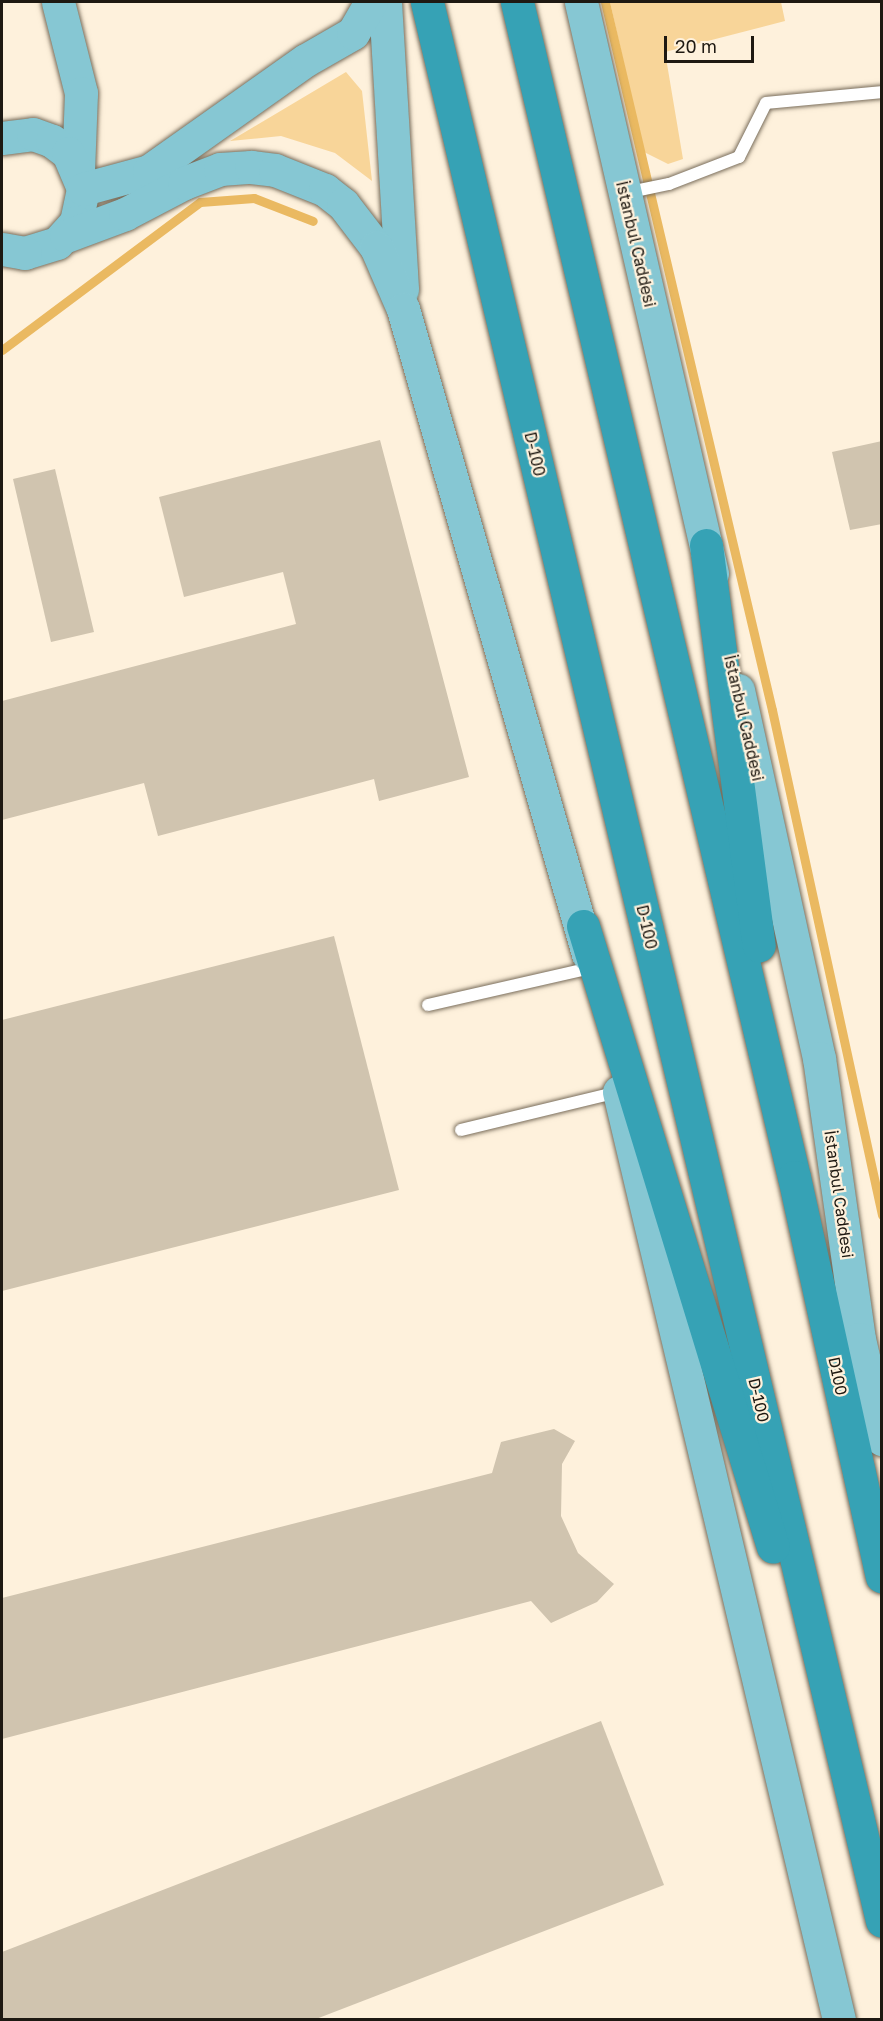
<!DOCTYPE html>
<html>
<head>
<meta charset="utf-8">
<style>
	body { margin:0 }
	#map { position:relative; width:883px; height:2021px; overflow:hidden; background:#fef1dc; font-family:"Golos Text",sans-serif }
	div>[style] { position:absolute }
	.green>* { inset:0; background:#f8d599 }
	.stream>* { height:9px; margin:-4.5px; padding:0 4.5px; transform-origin:4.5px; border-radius:4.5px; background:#eab961 }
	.building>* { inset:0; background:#d0c4af }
	.roads { filter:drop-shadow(0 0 2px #796d5b) drop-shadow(0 0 2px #796d5b) }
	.lane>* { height:12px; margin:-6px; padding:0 6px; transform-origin:6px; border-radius:6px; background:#fff }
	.primary>* { height:33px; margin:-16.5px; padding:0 16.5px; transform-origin:16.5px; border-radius:16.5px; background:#86c7d3 }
	.highway>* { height:33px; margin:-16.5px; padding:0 16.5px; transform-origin:16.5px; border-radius:16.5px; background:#36a2b5 }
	span { translate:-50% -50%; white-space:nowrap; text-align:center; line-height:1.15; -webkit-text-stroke:4.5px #fef1dc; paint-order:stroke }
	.street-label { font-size:16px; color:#1e1912 }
	.frame { position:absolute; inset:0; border:3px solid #1e1912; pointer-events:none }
	.scale { position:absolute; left:664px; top:36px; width:90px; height:27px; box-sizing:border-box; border:3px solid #1e1912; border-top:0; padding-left:8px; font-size:18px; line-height:21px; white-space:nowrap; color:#1e1912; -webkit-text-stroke:4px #fef1dc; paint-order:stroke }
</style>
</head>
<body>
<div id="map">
	<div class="green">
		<div style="clip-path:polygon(610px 2px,781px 2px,785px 21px,665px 52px,683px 159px,668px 164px,644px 152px)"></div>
		<div style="clip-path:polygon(346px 72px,362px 91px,372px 181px,335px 153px,281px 136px,230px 141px)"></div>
	</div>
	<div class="stream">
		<div style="left:605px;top:2px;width:727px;rotate:76.73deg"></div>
		<div style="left:772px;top:710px;width:517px;rotate:77.71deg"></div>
		<div style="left:2px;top:350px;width:247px;rotate:-36.8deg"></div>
		<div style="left:200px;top:202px;width:54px;rotate:-4.2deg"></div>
		<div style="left:254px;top:198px;width:63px;rotate:21.3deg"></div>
	</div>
	<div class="building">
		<div style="clip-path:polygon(380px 440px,469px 777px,379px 801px,374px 779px,158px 836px,144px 783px,2px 820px,2px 701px,296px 624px,283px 572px,184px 597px,159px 497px)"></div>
		<div style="clip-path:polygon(882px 441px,882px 524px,850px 530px,832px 452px)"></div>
		<div style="clip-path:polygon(55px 469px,94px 632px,51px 642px,13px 479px)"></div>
		<div style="clip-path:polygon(334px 936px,399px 1190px,2px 1291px,2px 1020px)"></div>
		<div style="clip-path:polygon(554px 1429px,575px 1441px,562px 1464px,561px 1516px,578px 1553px,614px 1584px,597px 1602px,551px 1623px,531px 1601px,2px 1739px,2px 1598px,492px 1473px,501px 1442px)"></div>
		<div style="clip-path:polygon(601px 1721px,664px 1885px,316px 2019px,2px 2019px,2px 1952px)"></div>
	</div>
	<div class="roads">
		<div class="lane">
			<div style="left:625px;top:193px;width:45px;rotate:-11.6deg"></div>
			<div style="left:669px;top:184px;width:75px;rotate:-21.1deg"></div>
			<div style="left:739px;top:157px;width:60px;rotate:-63.4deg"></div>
			<div style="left:766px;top:103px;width:117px;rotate:-5.4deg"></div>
			<div style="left:428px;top:1005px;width:167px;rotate:-12.8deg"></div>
			<div style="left:461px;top:1130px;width:162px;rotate:-13.6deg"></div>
		</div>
		<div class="primary">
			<div style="left:58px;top:2px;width:94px;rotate:75.8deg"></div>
			<div style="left:81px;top:93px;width:77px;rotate:92.2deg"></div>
			<div style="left:385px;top:2px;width:288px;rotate:86.6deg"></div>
			<div style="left:581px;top:2px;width:586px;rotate:77.08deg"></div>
			<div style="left:2px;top:138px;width:31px;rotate:-7deg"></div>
			<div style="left:33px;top:134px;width:20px;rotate:20deg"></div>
			<div style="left:52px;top:141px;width:20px;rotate:37deg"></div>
			<div style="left:68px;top:153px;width:39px;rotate:67deg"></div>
			<div style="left:83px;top:189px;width:34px;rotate:102deg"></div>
			<div style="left:76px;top:222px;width:28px;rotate:132deg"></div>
			<div style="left:57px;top:243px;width:34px;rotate:163deg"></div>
			<div style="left:25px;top:253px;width:23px;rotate:-170deg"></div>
			<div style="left:83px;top:189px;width:68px;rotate:-15.3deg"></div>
			<div style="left:149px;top:171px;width:192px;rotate:-35.3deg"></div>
			<div style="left:306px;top:60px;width:54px;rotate:-29.9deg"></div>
			<div style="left:353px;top:33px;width:36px;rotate:-60deg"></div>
			<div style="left:66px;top:236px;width:63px;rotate:-20.4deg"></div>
			<div style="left:125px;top:214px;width:67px;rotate:-27.7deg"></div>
			<div style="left:184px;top:183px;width:39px;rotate:-21deg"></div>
			<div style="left:220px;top:169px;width:31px;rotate:-4deg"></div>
			<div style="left:251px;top:167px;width:24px;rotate:7deg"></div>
			<div style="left:275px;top:170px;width:54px;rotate:21.8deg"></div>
			<div style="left:325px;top:190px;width:23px;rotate:38deg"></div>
			<div style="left:343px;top:204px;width:54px;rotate:52.5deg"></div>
			<div style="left:376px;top:247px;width:68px;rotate:66.5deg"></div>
			<div style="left:403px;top:309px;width:671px;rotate:74deg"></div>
			<div style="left:738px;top:690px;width:377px;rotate:77.6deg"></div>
			<div style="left:819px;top:1058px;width:284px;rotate:81.9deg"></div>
			<div style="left:859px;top:1339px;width:103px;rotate:77deg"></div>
			<div style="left:619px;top:1092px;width:954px;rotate:76.66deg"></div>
		</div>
		<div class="highway">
			<div style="left:427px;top:2px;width:1972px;rotate:76.66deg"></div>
			<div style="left:517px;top:2px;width:1207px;rotate:76.74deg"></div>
			<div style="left:794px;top:1177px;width:409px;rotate:77.6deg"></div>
			<div style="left:706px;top:545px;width:404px;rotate:82.5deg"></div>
			<div style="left:583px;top:926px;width:649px;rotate:72.99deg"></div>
		</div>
	</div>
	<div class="street-label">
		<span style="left:636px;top:244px;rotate:77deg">İstanbul Caddesi</span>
		<span style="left:535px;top:454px;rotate:77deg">D-100</span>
		<span style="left:744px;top:718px;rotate:77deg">İstanbul Caddesi</span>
		<span style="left:647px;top:927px;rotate:77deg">D-100</span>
		<span style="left:839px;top:1194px;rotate:82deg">İstanbul Caddesi</span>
		<span style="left:838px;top:1376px;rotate:78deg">D100</span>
		<span style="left:759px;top:1400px;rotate:77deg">D-100</span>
	</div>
	<div class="frame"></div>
	<div class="scale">20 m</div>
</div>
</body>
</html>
